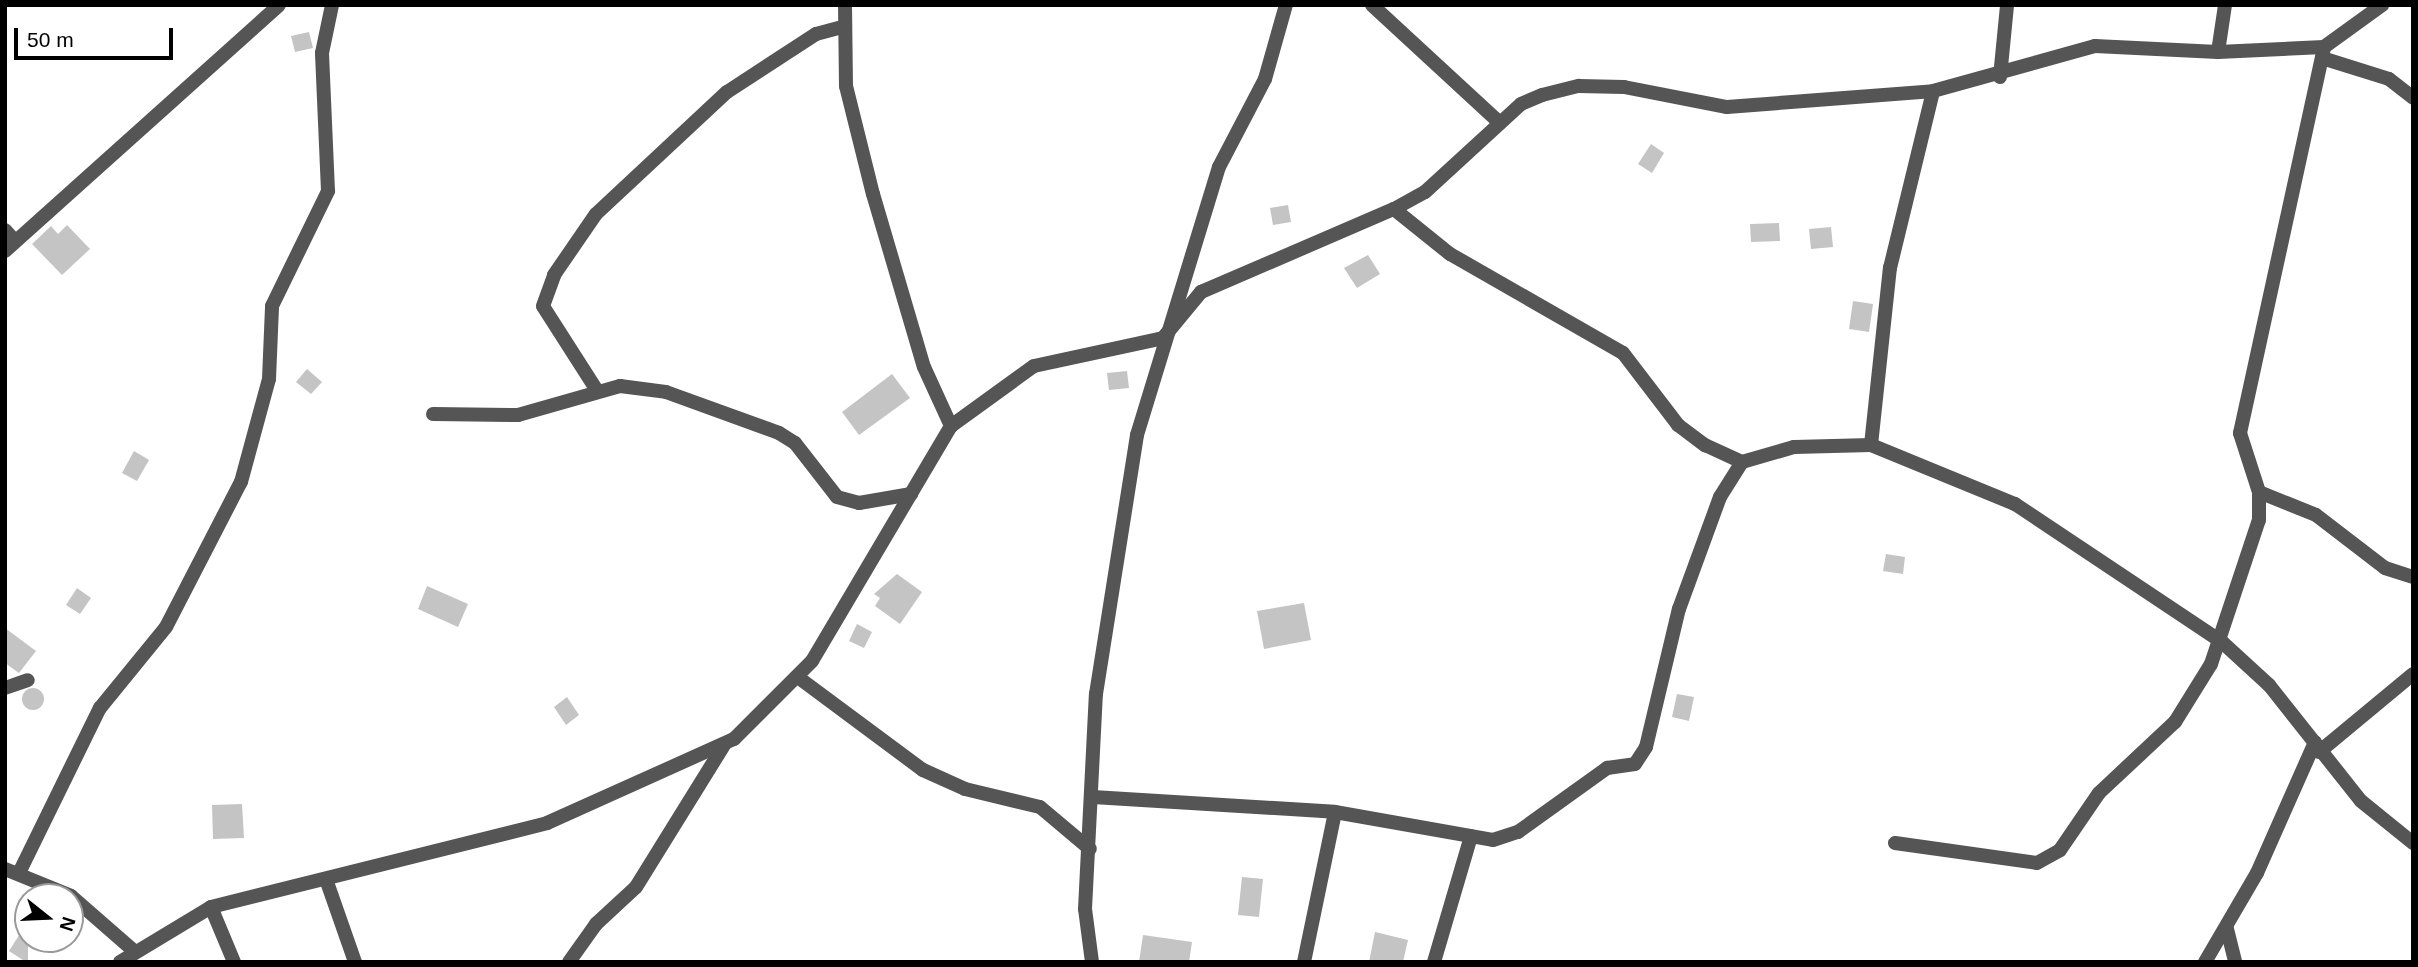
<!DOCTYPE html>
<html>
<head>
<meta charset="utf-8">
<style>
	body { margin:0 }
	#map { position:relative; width:2418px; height:967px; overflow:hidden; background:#fff; font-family:Helvetica,sans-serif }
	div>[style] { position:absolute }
	.building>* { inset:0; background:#c4c4c4 }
	.round { border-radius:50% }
	.minor>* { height:14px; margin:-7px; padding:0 7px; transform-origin:7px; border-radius:7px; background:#555 }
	span { translate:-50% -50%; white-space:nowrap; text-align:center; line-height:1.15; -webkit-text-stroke:5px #fff; paint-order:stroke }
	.frame { position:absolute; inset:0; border:7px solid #000; pointer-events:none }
	.north { position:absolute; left:14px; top:883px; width:70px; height:70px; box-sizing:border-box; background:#fff; border:2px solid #999; border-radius:50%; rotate:108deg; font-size:19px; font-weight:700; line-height:28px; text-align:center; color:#000 }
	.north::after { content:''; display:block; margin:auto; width:24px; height:32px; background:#000; clip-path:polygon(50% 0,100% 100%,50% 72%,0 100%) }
	.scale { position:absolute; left:14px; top:28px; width:159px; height:32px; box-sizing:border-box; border:4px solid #000; border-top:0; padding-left:9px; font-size:21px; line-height:24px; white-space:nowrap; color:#000; -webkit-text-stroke:5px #fff; paint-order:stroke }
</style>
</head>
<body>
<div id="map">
	<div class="building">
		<div style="clip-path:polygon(309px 32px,313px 48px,295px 52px,291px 36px)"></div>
		<div style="clip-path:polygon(1651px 144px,1664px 153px,1652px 173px,1638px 164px)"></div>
		<div style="clip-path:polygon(1288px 205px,1291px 222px,1273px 225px,1270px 208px)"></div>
		<div style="clip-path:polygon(1779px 223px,1780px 241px,1751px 242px,1750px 224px)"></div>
		<div style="clip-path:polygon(67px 225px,90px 249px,62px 275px,32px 244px,51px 226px,58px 234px)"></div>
		<div style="clip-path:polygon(1831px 227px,1833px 247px,1811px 249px,1809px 229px)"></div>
		<div style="clip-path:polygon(1368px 255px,1380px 274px,1357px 288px,1344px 268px)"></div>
		<div style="clip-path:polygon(1853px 301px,1873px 304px,1869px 332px,1849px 329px)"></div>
		<div style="clip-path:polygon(307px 369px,322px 382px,311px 394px,296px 382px)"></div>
		<div style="clip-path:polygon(1127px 371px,1129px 388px,1109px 390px,1107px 373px)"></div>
		<div style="clip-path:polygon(892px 374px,910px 398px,859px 435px,842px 412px)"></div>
		<div style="clip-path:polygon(134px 451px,149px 460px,137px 481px,122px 473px)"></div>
		<div style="clip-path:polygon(1886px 554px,1905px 557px,1903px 574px,1883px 571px)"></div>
		<div style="clip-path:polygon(897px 574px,922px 592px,900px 624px,875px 606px,880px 598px,874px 594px)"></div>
		<div style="clip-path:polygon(427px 586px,468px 604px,458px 627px,418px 609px)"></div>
		<div style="clip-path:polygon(77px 588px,91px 598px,80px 614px,66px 605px)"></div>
		<div style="clip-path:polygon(1304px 603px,1311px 640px,1264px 649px,1257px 611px)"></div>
		<div style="clip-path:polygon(857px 624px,872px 632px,864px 648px,849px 641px)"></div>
		<div style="clip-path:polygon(5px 628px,36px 651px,19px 673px,5px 663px)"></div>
		<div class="round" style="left:22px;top:688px;width:22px;height:22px"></div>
		<div style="clip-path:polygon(1677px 694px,1694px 697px,1689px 721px,1672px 717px)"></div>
		<div style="clip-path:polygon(567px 697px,579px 715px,566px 725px,554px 707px)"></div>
		<div style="clip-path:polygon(242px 804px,244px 838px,213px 839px,212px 805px)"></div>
		<div style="clip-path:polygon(1242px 877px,1263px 879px,1259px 917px,1238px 915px)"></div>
		<div style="clip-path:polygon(28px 921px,28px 962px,26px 962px,9px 951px)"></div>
		<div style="clip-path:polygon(1375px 932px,1408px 940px,1403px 962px,1369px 962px)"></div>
		<div style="clip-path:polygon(1143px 935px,1192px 942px,1189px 962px,1139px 962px)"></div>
	</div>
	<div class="minor">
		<div style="left:845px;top:5px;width:81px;rotate:89.3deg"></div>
		<div style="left:846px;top:86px;width:111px;rotate:76deg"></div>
		<div style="left:873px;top:194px;width:180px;rotate:73.6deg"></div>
		<div style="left:924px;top:367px;width:65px;rotate:65.4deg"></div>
		<div style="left:1372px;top:5px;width:174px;rotate:42.7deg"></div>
		<div style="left:2218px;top:52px;width:48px;rotate:-81.5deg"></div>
		<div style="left:2322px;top:58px;width:70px;rotate:17.4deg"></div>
		<div style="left:2389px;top:79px;width:31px;rotate:38deg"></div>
		<div style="left:2000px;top:77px;width:72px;rotate:-84.4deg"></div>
		<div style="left:1394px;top:209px;width:72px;rotate:38.8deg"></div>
		<div style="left:1450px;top:254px;width:199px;rotate:29.8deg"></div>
		<div style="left:1623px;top:353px;width:91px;rotate:52.6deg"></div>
		<div style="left:1678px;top:425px;width:34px;rotate:37deg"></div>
		<div style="left:1705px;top:445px;width:41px;rotate:24.7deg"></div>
		<div style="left:1742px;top:462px;width:54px;rotate:-16.1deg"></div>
		<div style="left:1794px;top:447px;width:77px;rotate:-1.5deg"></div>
		<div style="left:1871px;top:445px;width:156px;rotate:22.3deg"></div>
		<div style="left:2015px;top:504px;width:249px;rotate:33.7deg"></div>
		<div style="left:2222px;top:642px;width:64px;rotate:42.5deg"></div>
		<div style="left:2269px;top:685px;width:148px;rotate:51.6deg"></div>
		<div style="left:2361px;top:801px;width:67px;rotate:38.9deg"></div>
		<div style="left:5px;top:230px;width:15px;rotate:48deg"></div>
		<div style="left:5px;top:251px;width:368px;rotate:-41.9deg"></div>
		<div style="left:596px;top:389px;width:98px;rotate:-122.6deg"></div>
		<div style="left:543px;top:306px;width:33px;rotate:-70deg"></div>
		<div style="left:554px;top:275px;width:74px;rotate:-55.5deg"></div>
		<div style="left:596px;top:214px;width:179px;rotate:-43deg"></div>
		<div style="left:727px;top:92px;width:106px;rotate:-33.1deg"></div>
		<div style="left:816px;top:34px;width:30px;rotate:-15deg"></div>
		<div style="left:433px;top:414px;width:85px;rotate:0.7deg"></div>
		<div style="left:518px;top:415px;width:106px;rotate:-15.9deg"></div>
		<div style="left:620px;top:386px;width:46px;rotate:7.4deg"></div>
		<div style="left:666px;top:392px;width:120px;rotate:19.9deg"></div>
		<div style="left:779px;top:433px;width:19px;rotate:32deg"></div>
		<div style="left:795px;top:443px;width:68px;rotate:52.1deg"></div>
		<div style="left:837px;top:497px;width:23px;rotate:15deg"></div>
		<div style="left:859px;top:503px;width:53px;rotate:-9.8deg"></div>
		<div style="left:1871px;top:445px;width:178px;rotate:-83.9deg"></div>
		<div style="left:1890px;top:268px;width:182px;rotate:-76.3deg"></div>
		<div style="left:2259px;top:492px;width:61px;rotate:22deg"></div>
		<div style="left:2316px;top:515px;width:87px;rotate:37.5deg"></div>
		<div style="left:2385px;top:568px;width:29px;rotate:18deg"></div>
		<div style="left:799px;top:678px;width:154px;rotate:36.6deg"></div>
		<div style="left:923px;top:770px;width:46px;rotate:24.3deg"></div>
		<div style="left:965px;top:789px;width:77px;rotate:13.5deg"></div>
		<div style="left:1040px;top:807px;width:65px;rotate:40deg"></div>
		<div style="left:5px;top:688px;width:24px;rotate:-19deg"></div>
		<div style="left:2319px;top:752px;width:122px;rotate:-39.7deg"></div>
		<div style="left:1093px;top:797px;width:242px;rotate:3.5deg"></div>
		<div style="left:1335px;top:812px;width:160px;rotate:10deg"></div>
		<div style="left:1493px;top:840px;width:26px;rotate:-18deg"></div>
		<div style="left:1518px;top:832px;width:110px;rotate:-35.7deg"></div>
		<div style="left:1607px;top:768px;width:28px;rotate:-8deg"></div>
		<div style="left:1635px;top:764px;width:20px;rotate:-57deg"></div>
		<div style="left:1646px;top:747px;width:142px;rotate:-76.6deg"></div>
		<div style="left:1679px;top:609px;width:119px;rotate:-69.9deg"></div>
		<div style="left:1720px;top:497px;width:41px;rotate:-57.8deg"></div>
		<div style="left:1895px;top:843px;width:143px;rotate:8deg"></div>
		<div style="left:2037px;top:863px;width:26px;rotate:-29deg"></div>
		<div style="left:2060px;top:850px;width:69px;rotate:-55.6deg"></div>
		<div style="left:2099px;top:793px;width:104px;rotate:-43.1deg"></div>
		<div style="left:2175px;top:722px;width:68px;rotate:-58.2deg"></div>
		<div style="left:2211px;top:664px;width:152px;rotate:-71.6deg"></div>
		<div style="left:2259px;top:520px;width:28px;rotate:-90deg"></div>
		<div style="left:2259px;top:492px;width:62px;rotate:-107.9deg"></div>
		<div style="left:2240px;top:433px;width:395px;rotate:-77.7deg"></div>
		<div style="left:5px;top:869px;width:71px;rotate:22.2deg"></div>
		<div style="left:71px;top:896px;width:84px;rotate:41.1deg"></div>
		<div style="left:19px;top:873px;width:184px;rotate:-63.9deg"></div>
		<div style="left:100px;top:708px;width:104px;rotate:-50.8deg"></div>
		<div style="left:166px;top:627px;width:163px;rotate:-62.7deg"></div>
		<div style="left:241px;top:482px;width:107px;rotate:-74.8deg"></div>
		<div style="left:269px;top:379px;width:73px;rotate:-87.6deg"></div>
		<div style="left:272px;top:306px;width:128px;rotate:-64deg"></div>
		<div style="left:328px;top:191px;width:138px;rotate:-92.5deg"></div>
		<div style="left:322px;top:53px;width:49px;rotate:-78.2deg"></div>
		<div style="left:327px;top:882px;width:85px;rotate:70.7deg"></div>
		<div style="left:211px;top:907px;width:60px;rotate:67.3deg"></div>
		<div style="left:2227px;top:929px;width:34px;rotate:76deg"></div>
		<div style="left:120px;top:962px;width:106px;rotate:-31.1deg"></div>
		<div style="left:211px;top:907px;width:346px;rotate:-14deg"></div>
		<div style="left:547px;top:823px;width:205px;rotate:-24.2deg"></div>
		<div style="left:734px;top:739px;width:110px;rotate:-45deg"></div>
		<div style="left:812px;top:661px;width:273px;rotate:-59.4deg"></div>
		<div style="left:951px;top:426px;width:102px;rotate:-35.9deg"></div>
		<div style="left:1034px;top:366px;width:132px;rotate:-12.2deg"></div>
		<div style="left:1163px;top:338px;width:60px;rotate:-50.4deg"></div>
		<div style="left:1201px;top:292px;width:210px;rotate:-23.3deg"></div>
		<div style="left:1394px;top:209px;width:35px;rotate:-29deg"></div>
		<div style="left:1425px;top:192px;width:130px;rotate:-42.5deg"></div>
		<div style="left:1521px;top:104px;width:23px;rotate:-23deg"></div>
		<div style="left:1542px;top:95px;width:38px;rotate:-14deg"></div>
		<div style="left:1579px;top:86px;width:45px;rotate:1.3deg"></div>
		<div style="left:1624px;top:87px;width:105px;rotate:11deg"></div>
		<div style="left:1727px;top:107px;width:207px;rotate:-4.4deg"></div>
		<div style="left:1933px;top:91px;width:168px;rotate:-15.5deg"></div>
		<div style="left:2095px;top:46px;width:123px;rotate:2.8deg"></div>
		<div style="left:2218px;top:52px;width:106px;rotate:-2.7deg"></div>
		<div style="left:2324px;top:47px;width:72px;rotate:-35.9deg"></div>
		<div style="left:569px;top:962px;width:47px;rotate:-54.6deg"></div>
		<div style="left:596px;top:924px;width:54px;rotate:-42.8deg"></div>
		<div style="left:636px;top:887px;width:167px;rotate:-58.2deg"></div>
		<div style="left:1092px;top:962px;width:53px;rotate:-97.5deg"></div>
		<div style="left:1085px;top:909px;width:215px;rotate:-87.1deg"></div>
		<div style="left:1096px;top:694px;width:262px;rotate:-81deg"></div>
		<div style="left:1137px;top:435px;width:280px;rotate:-73deg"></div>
		<div style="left:1219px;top:167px;width:99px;rotate:-62.4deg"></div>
		<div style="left:1265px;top:79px;width:77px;rotate:-74.2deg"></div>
		<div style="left:1304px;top:962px;width:153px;rotate:-78.3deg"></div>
		<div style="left:1434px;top:962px;width:131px;rotate:-73.6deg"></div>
		<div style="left:2205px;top:962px;width:103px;rotate:-59.7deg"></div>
		<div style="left:2257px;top:873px;width:143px;rotate:-66.1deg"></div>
	</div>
	<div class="frame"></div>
	<div class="north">N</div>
	<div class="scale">50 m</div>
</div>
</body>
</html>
